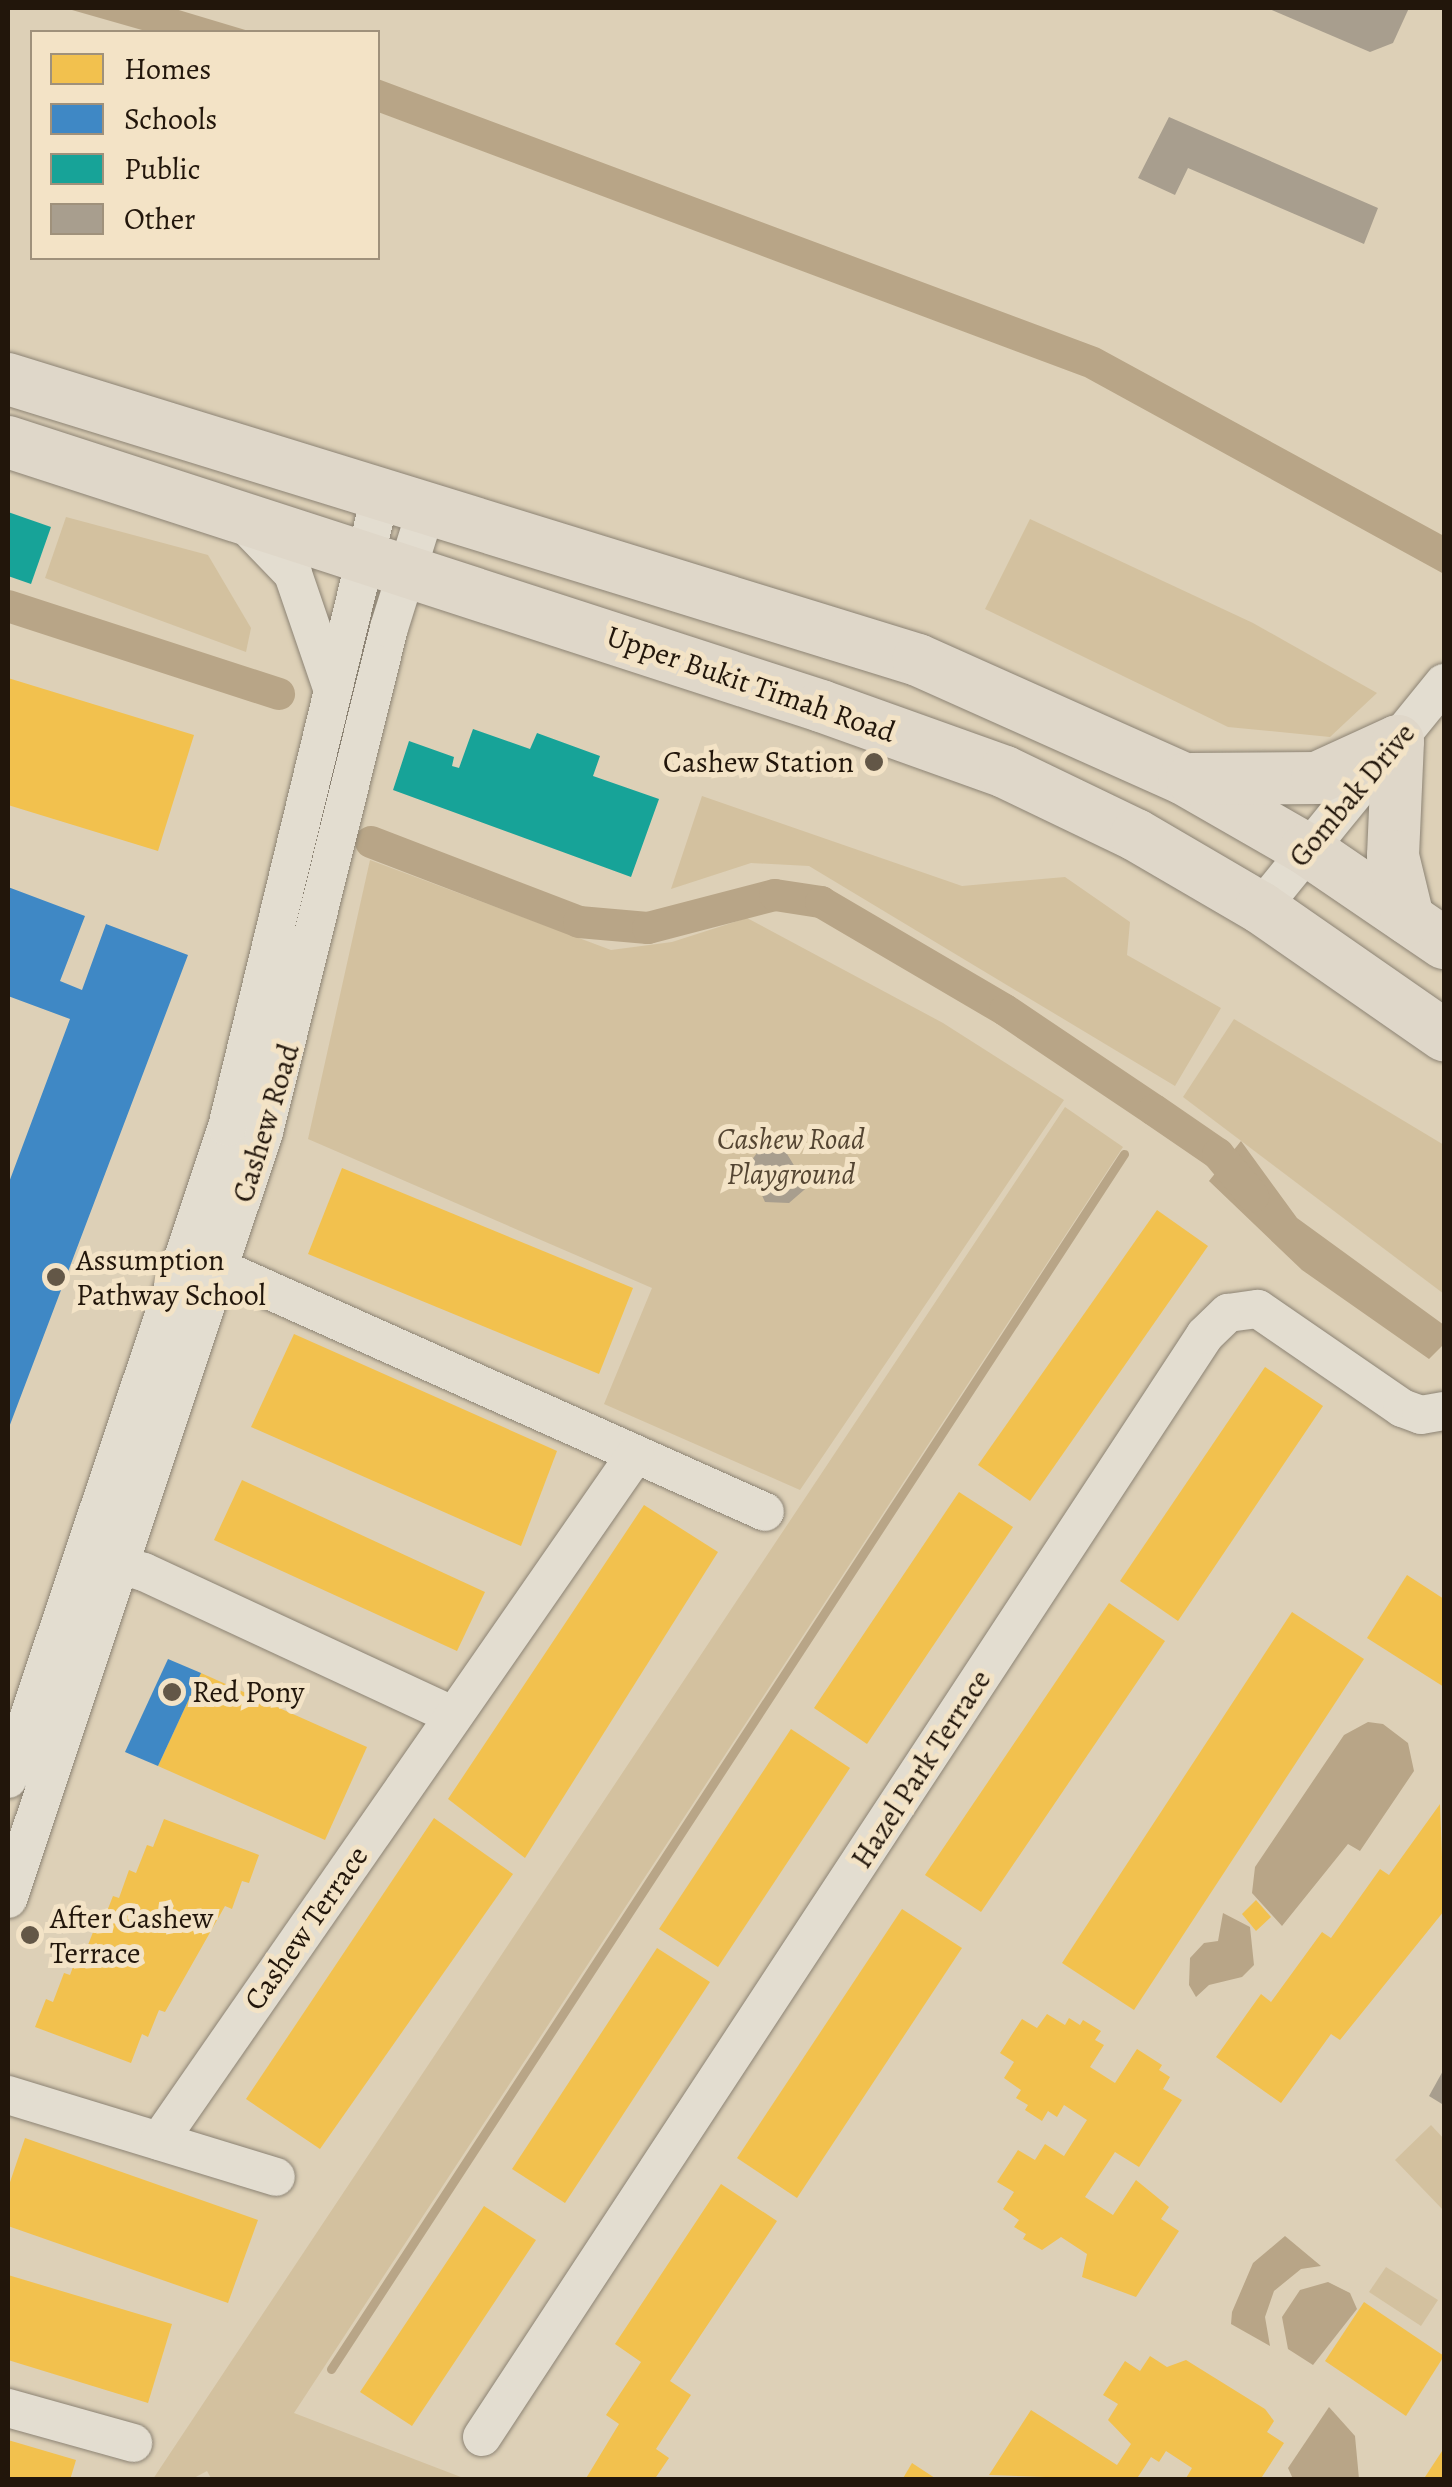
<!DOCTYPE html>
<html>
<head>
<meta charset="utf-8">
<style>
	body { margin:0 }
	#map { position:relative; width:1452px; height:2487px; overflow:hidden; background:#ddd0b7; font-family:Alegreya,serif }
	div>[style] { position:absolute }
	.green>* { inset:0; background:#d3c19f }
	.water>* { inset:0; background:#b8a587 }
	.homes>* { inset:0; background:#f2c14e }
	.schools>* { inset:0; background:#3f88c5 }
	.public>* { inset:0; background:#17a398 }
	.stream>* { height:9px; margin:-4.5px; padding:0 4.5px; transform-origin:4.5px; border-radius:4.5px; background:#b8a587 }
	.canal>* { height:32px; margin:-16px; padding:0 16px; transform-origin:16px; border-radius:16px; background:#b8a587 }
	.building>* { inset:0; background:#a89e8e }
	.roads { filter:drop-shadow(0 0 2px #8c8374) drop-shadow(0 0 2px #8c8374) }
	.minor>* { height:38px; margin:-19px; padding:0 19px; transform-origin:19px; border-radius:19px; background:#e3ddd0 }
	.highway>* { height:52px; margin:-26px; padding:0 26px; transform-origin:26px; border-radius:26px; background:#dfd7c9 }
	.dots>* { width:28px; height:28px; translate:-50% -50%; box-sizing:border-box; border:5px solid #f3e3c6; border-radius:50% }
	span { translate:-50% -50%; white-space:nowrap; text-align:center; line-height:1.15; -webkit-text-stroke:10px #f3e3c6; paint-order:stroke }
	.street-label { font-size:30px; color:#22160b }
	.poi-label { font-size:30px; color:#22160b }
	.right { translate:-100% -50%; text-align:right }
	.left { translate:0 -50%; text-align:left }
	.park-label { font-size:30px; color:#544532; font-style:italic }
	.frame { position:absolute; inset:0; border:10px solid #22160b; pointer-events:none }
	.legend { position:absolute; left:30px; top:30px; width:350px; height:230px; box-sizing:border-box; background:#f3e3c6; border:2px solid #9f917b; margin:0; padding:12px 18px; list-style:none; font-size:30px; color:#22160b }
	.legend li { display:flex; align-items:center; gap:20px; height:50px }
	.legend b { width:50px; border:2px solid #9f917b }
</style>
</head>
<body>
<div id="map">
	<div class="green">
		<div style="clip-path:polygon(66px 517px,208px 555px,251px 628px,246px 652px,45px 578px)"></div>
		<div style="clip-path:polygon(1030px 519px,1253px 623px,1377px 693px,1330px 737px,1228px 727px,985px 609px)"></div>
		<div style="clip-path:polygon(702px 796px,962px 886px,1065px 877px,1130px 922px,1127px 955px,1221px 1008px,1175px 1086px,809px 866px,751px 863px,671px 889px)"></div>
		<div style="clip-path:polygon(370px 860px,611px 950px,672px 942px,747px 918px,943px 1023px,1064px 1100px,800px 1490px,604px 1404px,652px 1288px,308px 1139px)"></div>
		<div style="clip-path:polygon(1234px 1019px,1444px 1145px,1444px 1294px,1183px 1097px)"></div>
		<div style="clip-path:polygon(1065px 1107px,1123px 1147px,294px 2413px,466px 2479px,212px 2480px,207px 2471px,192px 2479px,153px 2479px)"></div>
		<div style="clip-path:polygon(1431px 2125px,1444px 2139px,1444px 2211px,1395px 2160px)"></div>
		<div style="clip-path:polygon(1386px 2267px,1438px 2300px,1421px 2326px,1369px 2292px)"></div>
	</div>
	<div class="water">
		<div style="clip-path:polygon(65px 8px,172px 8px,252px 32px,149px 32px)"></div>
		<div style="clip-path:polygon(378px 79px,1099px 348px,1444px 536px,1444px 574px,1085px 377px,378px 112px)"></div>
		<div style="clip-path:polygon(1241px 1141px,1297px 1218px,1444px 1325px,1444px 1344px,1429px 1359px,1302px 1270px,1209px 1181px)"></div>
		<div style="clip-path:polygon(1368px 1722px,1383px 1724px,1408px 1743px,1414px 1771px,1360px 1851px,1348px 1844px,1282px 1926px,1252px 1893px,1255px 1867px,1344px 1735px)"></div>
		<div style="clip-path:polygon(1223px 1913px,1250px 1927px,1254px 1965px,1242px 1977px,1209px 1985px,1196px 1997px,1189px 1985px,1190px 1958px,1204px 1943px,1218px 1941px)"></div>
		<div style="clip-path:polygon(1285px 2236px,1321px 2266px,1301px 2269px,1274px 2291px,1265px 2317px,1270px 2346px,1231px 2324px,1232px 2312px,1253px 2263px)"></div>
		<div style="clip-path:polygon(1328px 2282px,1350px 2293px,1357px 2309px,1313px 2365px,1288px 2349px,1282px 2317px,1300px 2290px)"></div>
		<div style="clip-path:polygon(1329px 2407px,1355px 2436px,1359px 2479px,1293px 2479px,1288px 2468px)"></div>
	</div>
	<div class="homes">
		<div style="clip-path:polygon(8px 678px,194px 735px,158px 851px,8px 805px)"></div>
		<div style="clip-path:polygon(342px 1168px,633px 1288px,599px 1374px,308px 1254px)"></div>
		<div style="clip-path:polygon(1157px 1210px,1208px 1246px,1030px 1501px,978px 1465px)"></div>
		<div style="clip-path:polygon(294px 1334px,557px 1451px,521px 1546px,251px 1427px)"></div>
		<div style="clip-path:polygon(1265px 1367px,1323px 1406px,1178px 1621px,1120px 1581px)"></div>
		<div style="clip-path:polygon(242px 1480px,485px 1592px,457px 1651px,214px 1540px)"></div>
		<div style="clip-path:polygon(959px 1492px,1013px 1527px,867px 1744px,814px 1708px)"></div>
		<div style="clip-path:polygon(644px 1505px,718px 1552px,525px 1858px,448px 1799px)"></div>
		<div style="clip-path:polygon(1407px 1575px,1444px 1599px,1444px 1687px,1367px 1638px)"></div>
		<div style="clip-path:polygon(1109px 1603px,1165px 1641px,981px 1912px,925px 1875px)"></div>
		<div style="clip-path:polygon(1292px 1612px,1364px 1659px,1134px 2010px,1062px 1963px)"></div>
		<div style="clip-path:polygon(201px 1673px,367px 1747px,325px 1840px,158px 1766px)"></div>
		<div style="clip-path:polygon(791px 1729px,850px 1768px,718px 1967px,659px 1929px)"></div>
		<div style="clip-path:polygon(1440px 1804px,1444px 1911px,1340px 2040px,1331px 2034px,1281px 2103px,1216px 2057px,1261px 1994px,1271px 2002px,1322px 1932px,1331px 1938px,1380px 1869px,1389px 1875px)"></div>
		<div style="clip-path:polygon(434px 1818px,513px 1874px,320px 2149px,246px 2099px)"></div>
		<div style="clip-path:polygon(164px 1819px,259px 1855px,249px 1883px,242px 1881px,232px 1909px,225px 1906px,165px 2012px,159px 2010px,148px 2037px,142px 2034px,131px 2063px,35px 2027px,46px 1999px,53px 2002px,64px 1973px,70px 1975px,80px 1948px,86px 1950px,97px 1922px,102px 1924px,113px 1896px,119px 1898px,129px 1870px,136px 1873px,147px 1845px,153px 1847px)"></div>
		<div style="clip-path:polygon(1256px 1900px,1271px 1917px,1256px 1931px,1242px 1914px)"></div>
		<div style="clip-path:polygon(902px 1909px,962px 1948px,797px 2198px,737px 2158px)"></div>
		<div style="clip-path:polygon(657px 1948px,710px 1982px,565px 2203px,512px 2169px)"></div>
		<div style="clip-path:polygon(1047px 2014px,1065px 2025px,1069px 2018px,1080px 2025px,1083px 2020px,1101px 2031px,1095px 2040px,1104px 2045px,1090px 2067px,1115px 2083px,1137px 2049px,1162px 2065px,1159px 2070px,1170px 2077px,1163px 2089px,1182px 2100px,1139px 2167px,1115px 2152px,1085px 2197px,1113px 2215px,1136px 2180px,1169px 2207px,1161px 2219px,1179px 2231px,1136px 2297px,1082px 2277px,1087px 2254px,1061px 2237px,1042px 2250px,1023px 2239px,1026px 2234px,1014px 2227px,1019px 2220px,1003px 2209px,1014px 2192px,997px 2182px,1018px 2150px,1035px 2160px,1045px 2144px,1064px 2156px,1087px 2120px,1064px 2105px,1057px 2117px,1048px 2111px,1042px 2121px,1025px 2110px,1028px 2105px,1016px 2098px,1021px 2090px,1004px 2078px,1014px 2062px,1000px 2053px,1022px 2019px,1037px 2028px)"></div>
		<div style="clip-path:polygon(25px 2138px,258px 2220px,228px 2303px,8px 2226px,8px 2188px)"></div>
		<div style="clip-path:polygon(721px 2184px,777px 2221px,670px 2381px,691px 2395px,656px 2449px,669px 2458px,654px 2480px,585px 2480px,619px 2424px,606px 2415px,641px 2362px,615px 2344px)"></div>
		<div style="clip-path:polygon(484px 2206px,536px 2240px,412px 2426px,360px 2392px)"></div>
		<div style="clip-path:polygon(8px 2275px,172px 2324px,148px 2403px,8px 2360px)"></div>
		<div style="clip-path:polygon(1364px 2302px,1444px 2356px,1406px 2416px,1325px 2361px)"></div>
		<div style="clip-path:polygon(1150px 2356px,1167px 2367px,1186px 2360px,1265px 2409px,1274px 2421px,1267px 2432px,1284px 2443px,1260px 2480px,1185px 2480px,1192px 2468px,1166px 2451px,1159px 2462px,1151px 2457px,1136px 2480px,989px 2475px,1031px 2410px,1117px 2465px,1131px 2444px,1108px 2420px,1118px 2404px,1103px 2395px,1125px 2361px,1140px 2371px)"></div>
		<div style="clip-path:polygon(8px 2440px,76px 2460px,70px 2480px,8px 2480px)"></div>
		<div style="clip-path:polygon(1444px 2448px,1444px 2480px,1423px 2480px)"></div>
		<div style="clip-path:polygon(912px 2463px,938px 2480px,902px 2480px)"></div>
	</div>
	<div class="schools">
		<div style="clip-path:polygon(8px 887px,85px 916px,60px 981px,82px 990px,106px 924px,188px 955px,8px 1430px,8px 1185px,70px 1019px,8px 996px)"></div>
		<div style="clip-path:polygon(168px 1659px,201px 1673px,158px 1766px,125px 1752px)"></div>
	</div>
	<div class="public">
		<div style="clip-path:polygon(8px 512px,51px 527px,31px 584px,8px 576px)"></div>
		<div style="clip-path:polygon(473px 729px,530px 749px,537px 733px,600px 756px,593px 776px,659px 799px,631px 877px,393px 790px,409px 741px,454px 757px,452px 766px,459px 768px)"></div>
	</div>
	<div class="stream">
		<div style="left:331px;top:2369px;width:1451px;rotate:-56.87deg"></div>
	</div>
	<div class="canal">
		<div style="left:8px;top:606px;width:285px;rotate:18deg"></div>
		<div style="left:371px;top:842px;width:223px;rotate:21deg"></div>
		<div style="left:579px;top:922px;width:69px;rotate:5deg"></div>
		<div style="left:648px;top:928px;width:131px;rotate:-14.6deg"></div>
		<div style="left:775px;top:895px;width:47px;rotate:8.7deg"></div>
		<div style="left:821px;top:902px;width:213px;rotate:30.4deg"></div>
		<div style="left:1005px;top:1010px;width:179px;rotate:33.9deg"></div>
		<div style="left:1154px;top:1110px;width:78px;rotate:34.5deg"></div>
		<div style="left:1218px;top:1154px;width:55px;rotate:50.2deg"></div>
	</div>
	<div class="building">
		<div style="clip-path:polygon(1267px 8px,1409px 8px,1393px 43px,1370px 52px)"></div>
		<div style="clip-path:polygon(1169px 117px,1378px 208px,1364px 244px,1188px 168px,1175px 195px,1138px 178px)"></div>
		<div style="clip-path:polygon(760px 1149px,784px 1149px,795px 1167px,818px 1166px,819px 1177px,789px 1203px,765px 1202px,748px 1165px)"></div>
		<div style="clip-path:polygon(1444px 2069px,1444px 2099px,1442px 2104px,1429px 2096px)"></div>
	</div>
	<div class="roads">
		<div class="minor">
			<div style="left:244px;top:523px;width:71px;rotate:46.1deg"></div>
			<div style="left:293px;top:574px;width:120px;rotate:71.1deg"></div>
			<div style="left:1261px;top:908px;width:290px;rotate:-50.9deg"></div>
			<div style="left:197px;top:1258px;width:622px;rotate:24.09deg"></div>
			<div style="left:94px;top:1557px;width:52px;rotate:16.7deg"></div>
			<div style="left:144px;top:1572px;width:340px;rotate:24.9deg"></div>
			<div style="left:8px;top:1779px;width:688px;rotate:-71.43deg"></div>
			<div style="left:227px;top:1127px;width:652px;rotate:-76.35deg"></div>
			<div style="left:8px;top:1899px;width:809px;rotate:-71.54deg"></div>
			<div style="left:264px;top:1132px;width:519px;rotate:-76.07deg"></div>
			<div style="left:389px;top:628px;width:127px;rotate:-72.6deg"></div>
			<div style="left:8px;top:2095px;width:280px;rotate:17deg"></div>
			<div style="left:159px;top:2141px;width:835px;rotate:-55.24deg"></div>
			<div style="left:8px;top:2408px;width:130px;rotate:15.6deg"></div>
			<div style="left:482px;top:2437px;width:1318px;rotate:-56.73deg"></div>
			<div style="left:1205px;top:1335px;width:32px;rotate:-44deg"></div>
			<div style="left:1228px;top:1313px;width:30px;rotate:-8deg"></div>
			<div style="left:1258px;top:1309px;width:175px;rotate:34.5deg"></div>
			<div style="left:1402px;top:1408px;width:20px;rotate:20deg"></div>
			<div style="left:1421px;top:1415px;width:23px;rotate:-10deg"></div>
		</div>
		<div class="highway">
			<div style="left:8px;top:379px;width:952px;rotate:17.16deg"></div>
			<div style="left:918px;top:660px;width:291px;rotate:24.1deg"></div>
			<div style="left:1184px;top:779px;width:141px;rotate:29.8deg"></div>
			<div style="left:1306px;top:849px;width:167px;rotate:34.3deg"></div>
			<div style="left:8px;top:442px;width:855px;rotate:17.99deg"></div>
			<div style="left:821px;top:706px;width:195px;rotate:19.7deg"></div>
			<div style="left:1005px;top:772px;width:145px;rotate:25.7deg"></div>
			<div style="left:1136px;top:835px;width:145px;rotate:30.3deg"></div>
			<div style="left:1261px;top:908px;width:223px;rotate:34.8deg"></div>
			<div style="left:1192px;top:779px;width:125px;rotate:-0.5deg"></div>
			<div style="left:1317px;top:778px;width:89px;rotate:-24.6deg"></div>
			<div style="left:1398px;top:741px;width:115px;rotate:92.5deg"></div>
			<div style="left:1393px;top:856px;width:64px;rotate:76.4deg"></div>
		</div>
	</div>
	<div class="dots">
		<div style="left:874px;top:762px;background:#635747"></div>
		<div style="left:56px;top:1277px;background:#635747"></div>
		<div style="left:172px;top:1692px;background:#635747"></div>
		<div style="left:30px;top:1935px;background:#635747"></div>
	</div>
	<div class="street-label">
		<span style="left:751px;top:684px;rotate:19deg">Upper Bukit Timah Road</span>
		<span style="left:1352px;top:795px;rotate:-50deg">Gombak Drive</span>
		<span style="left:266px;top:1123px;rotate:-73deg">Cashew Road</span>
		<span style="left:921px;top:1769px;rotate:-57deg">Hazel Park Terrace</span>
		<span style="left:306px;top:1928px;rotate:-55deg">Cashew Terrace</span>
	</div>
	<div class="poi-label">
		<span class="right" style="left:854px;top:762px">Cashew Station</span>
		<span class="left" style="left:76px;top:1277px">Assumption<br>Pathway School</span>
		<span class="left" style="left:192px;top:1692px">Red Pony</span>
		<span class="left" style="left:50px;top:1935px">After Cashew<br>Terrace</span>
	</div>
	<div class="park-label">
		<span style="left:791px;top:1156px">Cashew Road<br>Playground</span>
	</div>
	<div class="frame"></div>
	<ul class="legend">
	<li><b style="height:28px;background:#f2c14e"></b>Homes</li>
	<li><b style="height:28px;background:#3f88c5"></b>Schools</li>
	<li><b style="height:28px;background:#17a398"></b>Public</li>
	<li><b style="height:28px;background:#a89e8e"></b>Other</li>
	</ul>
</div>
</body>
</html>
